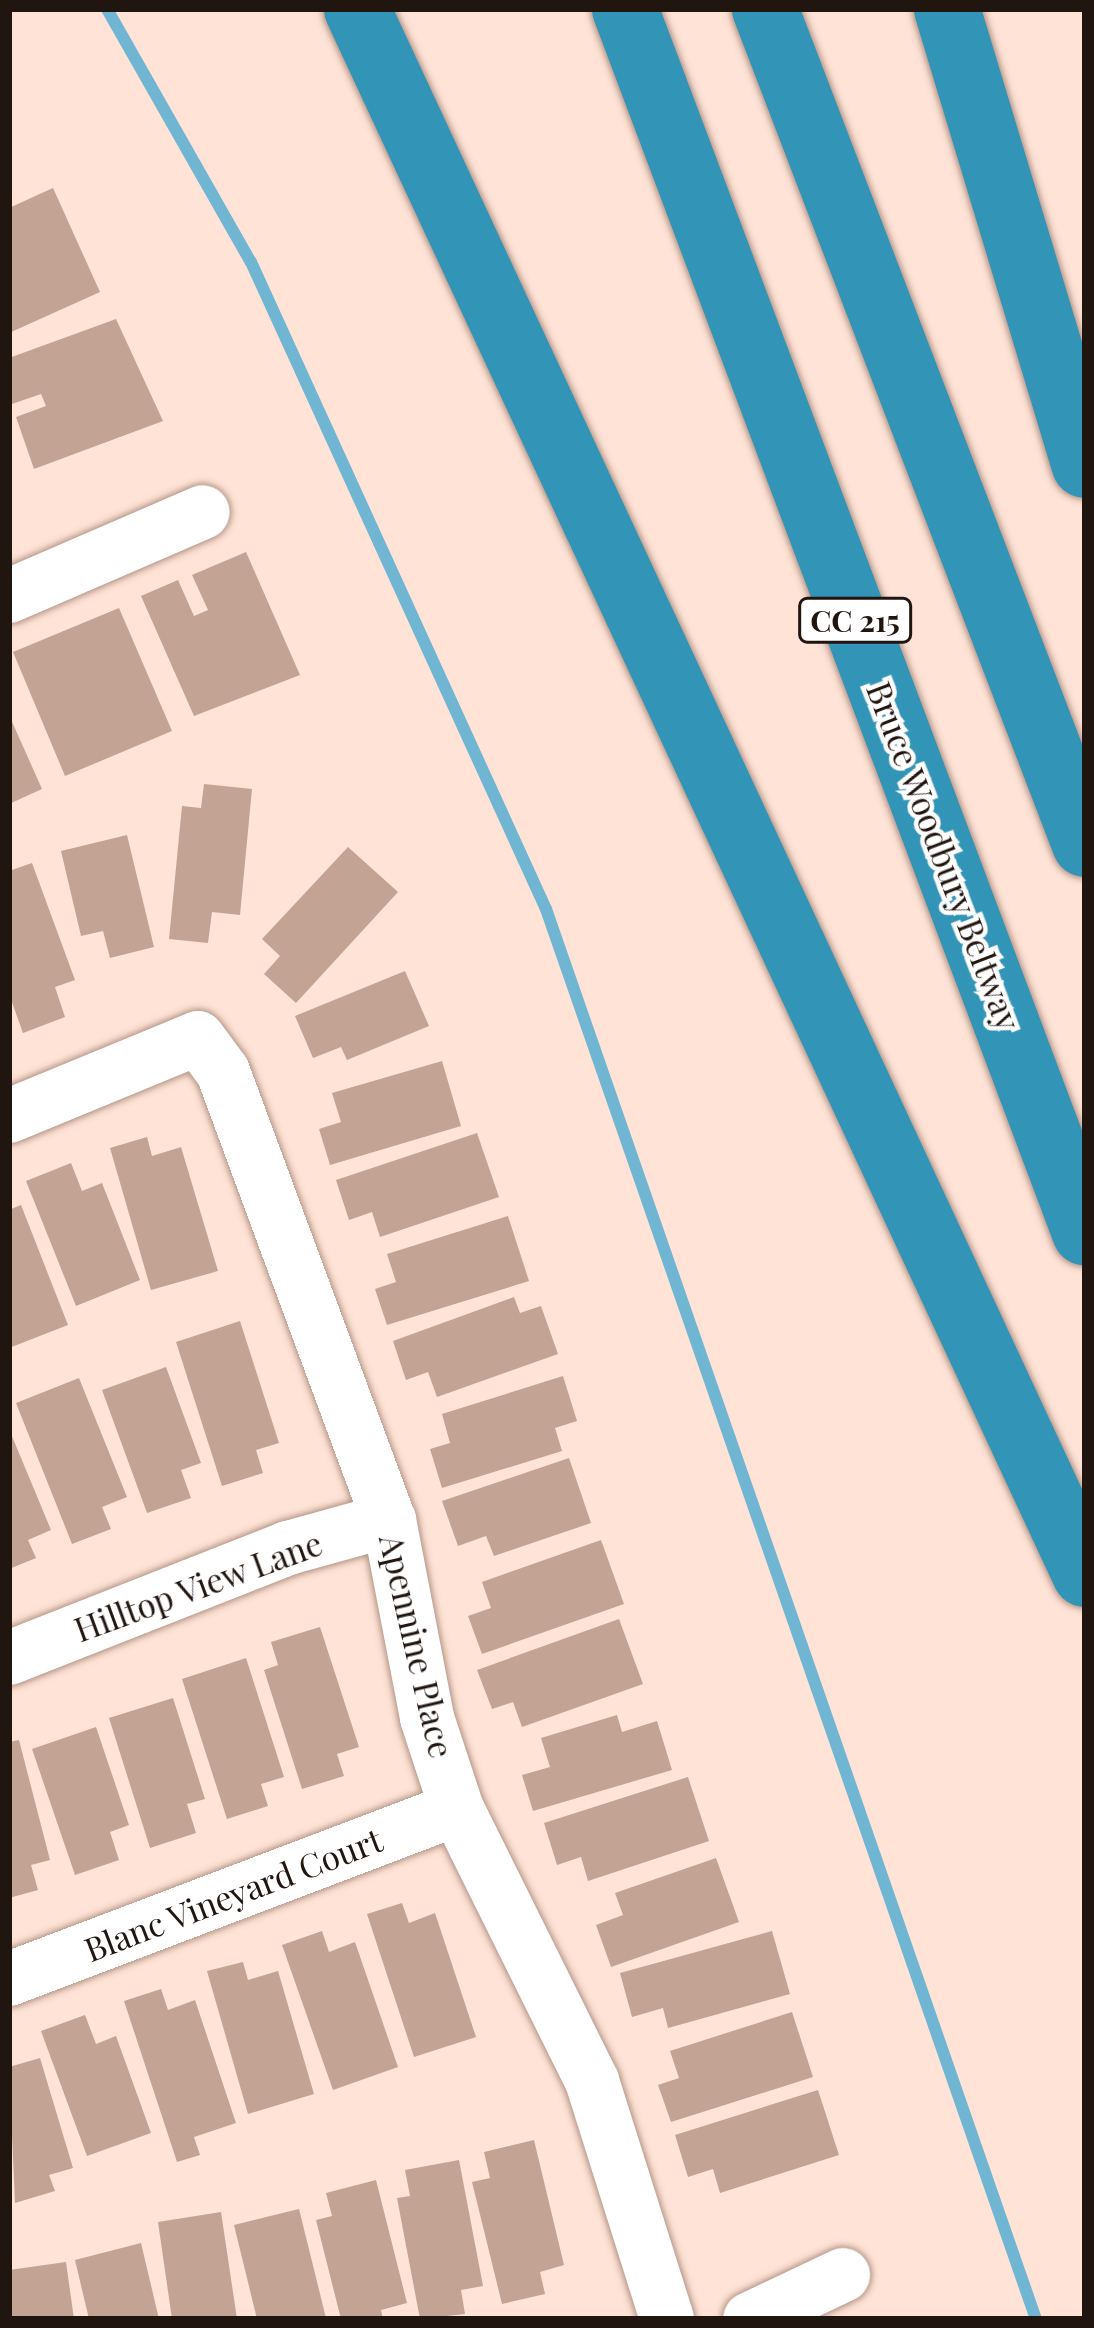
<!DOCTYPE html>
<html>
<head>
<meta charset="utf-8">
<style>
	body { margin:0 }
	#map { position:relative; width:1094px; height:2328px; overflow:hidden; background:#fee3d6; font-family:"Playfair Display",serif }
	div>[style] { position:absolute }
	.stream>* { height:12px; margin:-6px; padding:0 6px; transform-origin:6px; border-radius:6px; background:#70b6d2 }
	.building>* { inset:0; background:#c3a394 }
	.roads { filter:drop-shadow(0 0 3px #b59587) drop-shadow(0 0 3px #b59587) }
	.minor>* { height:54px; margin:-27px; padding:0 27px; transform-origin:27px; border-radius:27px; background:#fff }
	.highway>* { height:66px; margin:-33px; padding:0 33px; transform-origin:33px; border-radius:33px; background:#3295b7 }
	span { translate:-50% -50%; white-space:nowrap; text-align:center; line-height:1.15; -webkit-text-stroke:9px #fff; paint-order:stroke }
	.shield-label span { padding:3px 9px; background:#fff; border:3px solid; border-radius:9px; -webkit-text-stroke-width:0 }
	.shield-label { font-size:30px; color:#211510; font-weight:700 }
	.street-label { font-size:33px; color:#211510 }
	.frame { position:absolute; inset:0; border:12px solid #211510; pointer-events:none }
</style>
</head>
<body>
<div id="map">
	<div class="stream">
		<div style="left:107px;top:9px;width:291px;rotate:60.4deg"></div>
		<div style="left:251px;top:262px;width:711px;rotate:65.49deg"></div>
		<div style="left:546px;top:909px;width:1493px;rotate:70.84deg"></div>
	</div>
	<div class="building">
		<div style="clip-path:polygon(53px 188px,100px 292px,9px 333px,9px 208px)"></div>
		<div style="clip-path:polygon(116px 319px,163px 421px,34px 469px,16px 417px,46px 406px,41px 394px,9px 405px,9px 358px)"></div>
		<div style="clip-path:polygon(246px 552px,300px 675px,194px 716px,141px 596px,178px 580px,194px 616px,208px 610px,192px 575px)"></div>
		<div style="clip-path:polygon(119px 608px,172px 731px,65px 776px,13px 652px)"></div>
		<div style="clip-path:polygon(9px 715px,42px 789px,9px 804px)"></div>
		<div style="clip-path:polygon(204px 784px,252px 789px,240px 915px,212px 912px,208px 943px,169px 939px,182px 806px,201px 808px)"></div>
		<div style="clip-path:polygon(127px 835px,154px 947px,110px 958px,103px 931px,81px 936px,61px 851px)"></div>
		<div style="clip-path:polygon(348px 847px,398px 892px,296px 1003px,264px 974px,280px 956px,262px 939px)"></div>
		<div style="clip-path:polygon(32px 863px,75px 980px,55px 987px,65px 1017px,23px 1033px,9px 994px,9px 871px)"></div>
		<div style="clip-path:polygon(405px 971px,429px 1026px,347px 1060px,341px 1047px,313px 1058px,295px 1016px)"></div>
		<div style="clip-path:polygon(442px 1061px,461px 1126px,330px 1165px,319px 1129px,341px 1122px,332px 1093px)"></div>
		<div style="clip-path:polygon(477px 1133px,499px 1197px,380px 1237px,372px 1212px,349px 1220px,336px 1180px)"></div>
		<div style="clip-path:polygon(147px 1137px,152px 1156px,181px 1147px,218px 1271px,151px 1290px,110px 1148px)"></div>
		<div style="clip-path:polygon(71px 1163px,82px 1191px,102px 1183px,140px 1280px,76px 1306px,26px 1181px)"></div>
		<div style="clip-path:polygon(21px 1205px,68px 1325px,9px 1348px,9px 1210px)"></div>
		<div style="clip-path:polygon(508px 1216px,529px 1281px,387px 1325px,375px 1289px,396px 1282px,387px 1254px)"></div>
		<div style="clip-path:polygon(514px 1297px,520px 1313px,541px 1306px,558px 1354px,437px 1397px,428px 1372px,406px 1380px,393px 1341px)"></div>
		<div style="clip-path:polygon(240px 1321px,279px 1443px,256px 1450px,263px 1473px,222px 1486px,176px 1342px)"></div>
		<div style="clip-path:polygon(166px 1367px,201px 1463px,181px 1470px,191px 1498px,147px 1513px,102px 1390px)"></div>
		<div style="clip-path:polygon(563px 1376px,577px 1421px,555px 1428px,562px 1451px,442px 1488px,430px 1449px,450px 1443px,442px 1414px)"></div>
		<div style="clip-path:polygon(79px 1378px,127px 1497px,102px 1507px,111px 1529px,72px 1544px,16px 1403px)"></div>
		<div style="clip-path:polygon(9px 1429px,51px 1530px,28px 1540px,36px 1558px,9px 1569px)"></div>
		<div style="clip-path:polygon(569px 1458px,591px 1523px,494px 1556px,486px 1536px,458px 1546px,442px 1501px)"></div>
		<div style="clip-path:polygon(601px 1540px,624px 1604px,482px 1654px,468px 1616px,491px 1608px,482px 1582px)"></div>
		<div style="clip-path:polygon(619px 1619px,643px 1684px,522px 1727px,513px 1702px,492px 1709px,477px 1670px)"></div>
		<div style="clip-path:polygon(320px 1627px,359px 1747px,337px 1754px,344px 1776px,302px 1789px,264px 1670px,278px 1665px,271px 1642px)"></div>
		<div style="clip-path:polygon(246px 1658px,284px 1777px,261px 1784px,268px 1806px,227px 1819px,182px 1679px)"></div>
		<div style="clip-path:polygon(173px 1698px,205px 1799px,187px 1804px,196px 1833px,150px 1848px,109px 1718px)"></div>
		<div style="clip-path:polygon(617px 1715px,622px 1732px,657px 1721px,672px 1770px,533px 1811px,522px 1775px,550px 1767px,541px 1738px)"></div>
		<div style="clip-path:polygon(96px 1727px,129px 1825px,110px 1832px,119px 1860px,75px 1875px,32px 1749px)"></div>
		<div style="clip-path:polygon(19px 1740px,50px 1860px,31px 1865px,38px 1890px,9px 1898px,9px 1742px)"></div>
		<div style="clip-path:polygon(688px 1777px,709px 1841px,588px 1881px,581px 1857px,557px 1865px,544px 1823px)"></div>
		<div style="clip-path:polygon(716px 1858px,739px 1922px,611px 1967px,596px 1925px,623px 1915px,615px 1893px)"></div>
		<div style="clip-path:polygon(402px 1903px,409px 1923px,435px 1913px,476px 2037px,414px 2057px,367px 1914px)"></div>
		<div style="clip-path:polygon(322px 1931px,329px 1952px,355px 1942px,398px 2067px,333px 2090px,282px 1945px)"></div>
		<div style="clip-path:polygon(772px 1931px,790px 1994px,668px 2028px,663px 2008px,632px 2017px,620px 1973px)"></div>
		<div style="clip-path:polygon(243px 1962px,248px 1980px,278px 1971px,314px 2094px,248px 2114px,207px 1971px)"></div>
		<div style="clip-path:polygon(161px 1989px,168px 2010px,195px 2000px,236px 2123px,194px 2137px,200px 2155px,177px 2162px,124px 2001px)"></div>
		<div style="clip-path:polygon(792px 2012px,813px 2077px,671px 2122px,658px 2085px,679px 2078px,670px 2051px)"></div>
		<div style="clip-path:polygon(85px 2015px,96px 2044px,116px 2036px,151px 2133px,87px 2156px,41px 2031px)"></div>
		<div style="clip-path:polygon(40px 2058px,73px 2168px,49px 2175px,55px 2191px,15px 2203px,9px 2067px)"></div>
		<div style="clip-path:polygon(818px 2090px,839px 2155px,720px 2193px,713px 2169px,688px 2177px,675px 2135px)"></div>
		<div style="clip-path:polygon(534px 2140px,564px 2265px,540px 2272px,545px 2294px,502px 2304px,472px 2182px,490px 2178px,484px 2152px)"></div>
		<div style="clip-path:polygon(459px 2160px,483px 2286px,461px 2290px,465px 2314px,420px 2319px,397px 2198px,410px 2196px,405px 2170px)"></div>
		<div style="clip-path:polygon(376px 2180px,407px 2303px,381px 2310px,383px 2319px,341px 2319px,316px 2220px,332px 2216px,326px 2193px)"></div>
		<div style="clip-path:polygon(299px 2209px,326px 2318px,257px 2319px,234px 2225px)"></div>
		<div style="clip-path:polygon(221px 2212px,237px 2319px,172px 2319px,158px 2222px)"></div>
		<div style="clip-path:polygon(141px 2243px,159px 2319px,89px 2319px,75px 2260px)"></div>
		<div style="clip-path:polygon(66px 2262px,74px 2319px,9px 2319px,9px 2270px)"></div>
	</div>
	<div class="roads">
		<div class="minor">
			<div style="left:9px;top:596px;width:211px;rotate:-23.4deg"></div>
			<div style="left:9px;top:1116px;width:204px;rotate:-22.4deg"></div>
			<div style="left:198px;top:1038px;width:42px;rotate:53.7deg"></div>
			<div style="left:223px;top:1072px;width:478px;rotate:69.7deg"></div>
			<div style="left:389px;top:1520px;width:202px;rotate:79.1deg"></div>
			<div style="left:427px;top:1718px;width:96px;rotate:71.8deg"></div>
			<div style="left:457px;top:1809px;width:304px;rotate:63.6deg"></div>
			<div style="left:592px;top:2081px;width:250px;rotate:72.5deg"></div>
			<div style="left:9px;top:1658px;width:300px;rotate:-21.5deg"></div>
			<div style="left:288px;top:1548px;width:105px;rotate:-15.5deg"></div>
			<div style="left:9px;top:1979px;width:479px;rotate:-20.8deg"></div>
			<div style="left:750px;top:2319px;width:103px;rotate:-25.3deg"></div>
		</div>
		<div class="highway">
			<div style="left:357px;top:9px;width:1726px;rotate:65.05deg"></div>
			<div style="left:625px;top:9px;width:1307px;rotate:69.39deg"></div>
			<div style="left:765px;top:9px;width:894px;rotate:69.03deg"></div>
			<div style="left:947px;top:9px;width:476px;rotate:73.2deg"></div>
		</div>
	</div>
	<div class="shield-label">
		<span style="left:855px;top:620px">CC 215</span>
	</div>
	<div class="street-label">
		<span style="left:944px;top:856px;rotate:69deg">Bruce Woodbury Beltway</span>
		<span style="left:198px;top:1586px;rotate:-20deg">Hilltop View Lane</span>
		<span style="left:417px;top:1646px;rotate:77deg">Apennine Place</span>
		<span style="left:233px;top:1894px;rotate:-21deg">Blanc Vineyard Court</span>
	</div>
	<div class="frame"></div>
</div>
</body>
</html>
